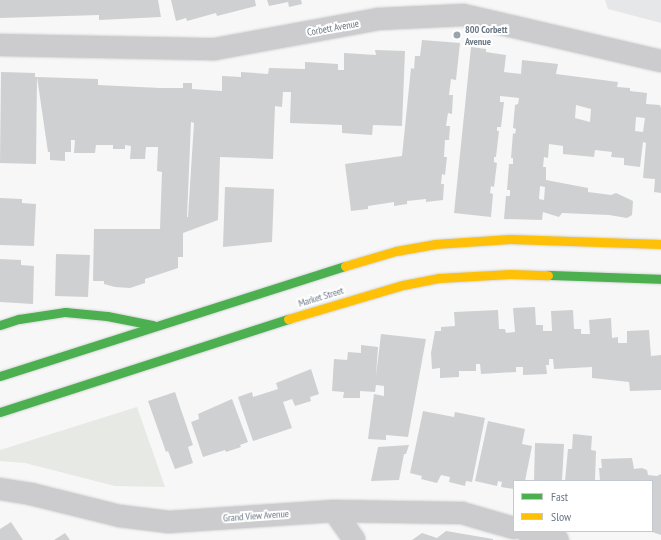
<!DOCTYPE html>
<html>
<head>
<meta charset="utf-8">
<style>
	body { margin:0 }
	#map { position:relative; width:661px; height:540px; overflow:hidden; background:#f7f7f7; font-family:"PT Sans Narrow",sans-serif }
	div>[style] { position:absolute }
	.built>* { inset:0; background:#e6e7e8 }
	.green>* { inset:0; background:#e6e9e4 }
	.building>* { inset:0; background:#cfd0d1 }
	.roads { filter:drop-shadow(0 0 1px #d4d5d6) drop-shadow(0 0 1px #d4d5d6) }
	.street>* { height:22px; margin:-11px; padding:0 11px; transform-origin:11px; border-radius:11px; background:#ccccce }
	.fast>* { height:9px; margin:-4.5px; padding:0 4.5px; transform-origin:4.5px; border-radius:4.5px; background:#4caf50 }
	.slow>* { height:9px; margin:-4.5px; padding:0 4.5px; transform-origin:4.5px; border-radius:4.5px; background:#ffc107 }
	.dots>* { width:11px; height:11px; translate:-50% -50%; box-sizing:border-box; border:2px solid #fff; border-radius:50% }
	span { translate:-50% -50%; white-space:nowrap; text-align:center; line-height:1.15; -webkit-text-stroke:4px #fff; paint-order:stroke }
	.street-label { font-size:10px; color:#6a7784 }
	.poi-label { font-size:10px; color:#6a7784; font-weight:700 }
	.left { translate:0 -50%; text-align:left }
	.legend { position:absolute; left:513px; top:480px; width:140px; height:52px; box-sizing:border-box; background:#fff; border:1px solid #c3c9ce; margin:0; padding:5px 7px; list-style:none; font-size:12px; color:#6a7784 }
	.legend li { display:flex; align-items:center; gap:8px; height:20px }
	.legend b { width:20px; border:1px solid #c3c9ce }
</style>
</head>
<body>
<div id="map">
	<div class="built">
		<div style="clip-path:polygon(605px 0,661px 0,661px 23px,608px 9px)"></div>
	</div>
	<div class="green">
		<div style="clip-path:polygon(137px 407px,165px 487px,115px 486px,25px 463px,0 461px,0 450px)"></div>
	</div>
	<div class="building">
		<div style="clip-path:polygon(0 0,158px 0,161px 17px,99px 20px,99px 15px,0 18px)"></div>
		<div style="clip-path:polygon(171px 0,255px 0,256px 6px,217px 16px,216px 13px,187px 21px,186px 18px,176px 21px)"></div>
		<div style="clip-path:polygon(267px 0,301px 0,302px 4px,289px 7px,288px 2px,269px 6px)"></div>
		<div style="clip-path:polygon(422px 40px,460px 43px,456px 80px,451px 79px,449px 95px,453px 95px,452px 114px,448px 113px,446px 126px,450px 126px,449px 140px,445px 140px,444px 157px,447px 157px,445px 175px,442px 174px,441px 184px,444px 184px,443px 200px,426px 202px,426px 199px,407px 201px,407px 204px,394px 206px,394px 202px,368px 206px,368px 209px,351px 211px,345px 164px,402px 156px,411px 68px,414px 69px,415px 56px,420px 56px)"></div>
		<div style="clip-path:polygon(evenodd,471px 47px,486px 49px,486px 52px,506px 55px,504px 72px,521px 74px,522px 60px,558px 64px,556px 74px,618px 82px,617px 87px,630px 88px,630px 91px,647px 93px,646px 104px,660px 105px,661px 108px,661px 193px,654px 192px,655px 179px,643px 178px,646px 143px,643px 142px,640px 167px,624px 165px,624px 158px,611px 157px,612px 152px,595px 150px,594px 157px,563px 154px,563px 146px,549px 144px,548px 158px,544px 157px,543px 167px,546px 167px,546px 180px,588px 188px,588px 192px,611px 195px,616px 193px,633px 201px,632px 215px,627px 218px,609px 215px,562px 213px,559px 217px,543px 212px,542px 220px,504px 219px,506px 196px,510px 196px,510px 190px,507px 190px,509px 164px,513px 164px,513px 158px,511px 158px,513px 133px,515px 134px,516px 129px,513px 128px,515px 105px,518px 104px,519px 98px,500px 96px,500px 102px,504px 102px,501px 127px,497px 127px,497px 131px,499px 131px,496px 157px,494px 157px,494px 162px,497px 163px,494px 187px,491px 186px,490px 193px,493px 194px,491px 217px,454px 213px,471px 47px,576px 105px,591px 109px,590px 122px,575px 118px,576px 105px,471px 47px,636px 117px,645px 118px,643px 132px,635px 131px,636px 117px,471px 47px,540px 186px,545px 187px,544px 200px,539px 199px,540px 186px)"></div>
		<div style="clip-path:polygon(evenodd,375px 50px,405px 51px,402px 126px,373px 125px,372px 135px,342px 133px,342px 125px,290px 123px,291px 92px,283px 92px,282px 107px,275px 106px,273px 159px,220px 157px,218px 220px,183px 233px,183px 257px,178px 257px,178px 268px,145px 279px,145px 283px,130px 288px,115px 287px,104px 284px,104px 281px,93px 281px,94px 229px,160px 229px,162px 172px,157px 171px,158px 147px,146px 147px,145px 159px,130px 159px,131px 146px,125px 145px,125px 149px,113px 149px,113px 145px,96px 145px,95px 153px,74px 153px,75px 140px,71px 140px,71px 152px,65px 152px,65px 161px,50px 160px,50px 152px,48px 152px,37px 77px,98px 79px,98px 85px,160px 88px,183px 88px,183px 83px,192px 83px,192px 89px,222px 91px,222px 76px,241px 77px,241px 72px,268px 74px,269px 68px,305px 69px,305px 62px,338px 64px,338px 70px,344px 70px,344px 53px,376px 55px,375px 50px,191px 122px,194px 123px,188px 217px,187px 217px,191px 122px)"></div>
		<div style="clip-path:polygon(1px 72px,35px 73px,35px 77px,37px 77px,36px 164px,0 163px)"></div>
		<div style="clip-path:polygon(225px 187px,274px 189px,272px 242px,223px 247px)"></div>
		<div style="clip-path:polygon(0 198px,22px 199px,22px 203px,36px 204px,34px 246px,0 245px)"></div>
		<div style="clip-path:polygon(56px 254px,90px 255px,88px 297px,55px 296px)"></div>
		<div style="clip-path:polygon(0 259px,21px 260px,21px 265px,34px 266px,33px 304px,0 302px)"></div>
		<div style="clip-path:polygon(535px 307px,536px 325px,543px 325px,543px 331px,552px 331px,551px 311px,573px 310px,574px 329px,581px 329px,581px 334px,590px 334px,589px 320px,611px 318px,612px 338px,618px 337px,618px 343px,627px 343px,627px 331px,649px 330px,651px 356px,661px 355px,661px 390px,630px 391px,629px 382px,592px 378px,592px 367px,554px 369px,553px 359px,549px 359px,549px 365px,546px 365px,547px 374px,523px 375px,523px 367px,516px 367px,516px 372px,481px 374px,480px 364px,476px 364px,476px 371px,459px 371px,459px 377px,440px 378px,440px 368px,432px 369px,431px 353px,435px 331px,441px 331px,441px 327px,455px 326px,454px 312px,498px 310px,499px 329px,505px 329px,506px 333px,515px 332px,513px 308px)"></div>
		<div style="clip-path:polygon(381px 334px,426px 339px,408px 437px,386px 435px,386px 440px,368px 439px,374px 394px,384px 396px,384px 386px,376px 385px,375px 392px,360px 391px,360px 398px,343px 398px,344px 392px,332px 391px,334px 359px,347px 360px,348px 352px,361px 353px,361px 345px,378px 347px,376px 376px)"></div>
		<div style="clip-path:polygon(311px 369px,319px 394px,310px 397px,311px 401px,295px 406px,292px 399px,283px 402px,292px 428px,253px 441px,238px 397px,252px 392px,253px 397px,278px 389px,276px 383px)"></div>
		<div style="clip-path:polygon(175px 392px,193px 445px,188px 447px,193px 463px,175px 469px,168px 451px,166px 452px,148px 401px)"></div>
		<div style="clip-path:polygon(232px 399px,248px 442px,240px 445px,241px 447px,226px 452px,225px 450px,203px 457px,191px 422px,199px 419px,198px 414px)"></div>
		<div style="clip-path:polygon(423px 411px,454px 417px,455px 412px,485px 418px,472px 482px,466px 481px,465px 486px,449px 482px,450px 477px,441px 475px,437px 483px,421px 479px,422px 476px,410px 473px)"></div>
		<div style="clip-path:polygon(488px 421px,525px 429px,522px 444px,532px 446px,525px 481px,514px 481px,514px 489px,501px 487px,502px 482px,498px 481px,497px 486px,475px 481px)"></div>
		<div style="clip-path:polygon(573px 434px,592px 436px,591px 450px,596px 451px,595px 481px,565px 481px,568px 449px,572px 449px)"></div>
		<div style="clip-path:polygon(535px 443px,564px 444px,562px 481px,534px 481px)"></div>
		<div style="clip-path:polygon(409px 445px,406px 454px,404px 454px,399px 480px,371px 481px,378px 447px)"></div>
		<div style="clip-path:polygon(632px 458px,634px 469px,642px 468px,647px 470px,648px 475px,657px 476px,661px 474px,661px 535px,649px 531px,652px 531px,652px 481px,600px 481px,599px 468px,602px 468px,601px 459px)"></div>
		<div style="clip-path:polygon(11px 522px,23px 540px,0 540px,0 529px)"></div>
		<div style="clip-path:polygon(446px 531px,493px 539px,493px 540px,412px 540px,422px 533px,437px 538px)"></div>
		<div style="clip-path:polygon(65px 533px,70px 540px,54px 540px)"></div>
	</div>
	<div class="roads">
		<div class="street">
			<div style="left:0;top:45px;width:215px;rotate:1.1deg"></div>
			<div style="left:215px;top:49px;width:167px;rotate:-10.4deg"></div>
			<div style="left:379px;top:19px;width:84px;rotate:-2.7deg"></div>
			<div style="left:463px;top:15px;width:203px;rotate:13.1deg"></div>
			<div style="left:0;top:489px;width:31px;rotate:9deg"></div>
			<div style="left:31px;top:494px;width:92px;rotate:13.9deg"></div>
			<div style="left:120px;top:516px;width:49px;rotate:7deg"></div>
			<div style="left:169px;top:522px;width:165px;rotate:-3.8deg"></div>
			<div style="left:334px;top:511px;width:128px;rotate:0.9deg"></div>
			<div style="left:462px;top:513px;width:54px;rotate:16.1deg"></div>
			<div style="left:334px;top:511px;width:35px;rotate:55deg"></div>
			<div style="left:526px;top:531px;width:33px;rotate:16deg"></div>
		</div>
		<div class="fast">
			<div style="left:548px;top:275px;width:113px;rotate:2deg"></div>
			<div style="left:0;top:325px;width:20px;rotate:-18deg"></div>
			<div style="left:19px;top:319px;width:47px;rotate:-8.7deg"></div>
			<div style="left:65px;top:312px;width:42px;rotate:5.4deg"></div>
			<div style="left:107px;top:316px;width:47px;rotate:11.1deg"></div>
			<div style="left:0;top:376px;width:362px;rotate:-17.7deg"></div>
			<div style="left:0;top:412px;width:303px;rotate:-17.9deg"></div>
		</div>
		<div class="slow">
			<div style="left:345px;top:266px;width:53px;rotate:-16.4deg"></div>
			<div style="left:396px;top:251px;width:40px;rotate:-10deg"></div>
			<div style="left:435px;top:244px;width:75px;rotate:-3.8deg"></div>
			<div style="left:510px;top:239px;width:151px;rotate:1.9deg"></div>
			<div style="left:288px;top:319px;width:120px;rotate:-16.5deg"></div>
			<div style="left:403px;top:285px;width:37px;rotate:-11deg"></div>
			<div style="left:439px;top:278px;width:71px;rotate:-3.2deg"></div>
			<div style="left:510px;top:274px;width:38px;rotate:2deg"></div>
		</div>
	</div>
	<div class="dots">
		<div style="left:457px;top:35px;background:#9ba4ac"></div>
	</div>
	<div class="street-label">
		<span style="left:333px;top:28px;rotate:-10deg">Corbett Avenue</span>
		<span style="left:321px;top:297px;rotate:-17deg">Market Street</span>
		<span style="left:256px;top:516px;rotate:-4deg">Grand View Avenue</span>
	</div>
	<div class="poi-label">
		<span class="left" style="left:465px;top:35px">800 Corbett<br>Avenue</span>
	</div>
	<ul class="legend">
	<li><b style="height:5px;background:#4caf50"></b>Fast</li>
	<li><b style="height:5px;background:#ffc107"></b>Slow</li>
	</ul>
</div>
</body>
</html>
